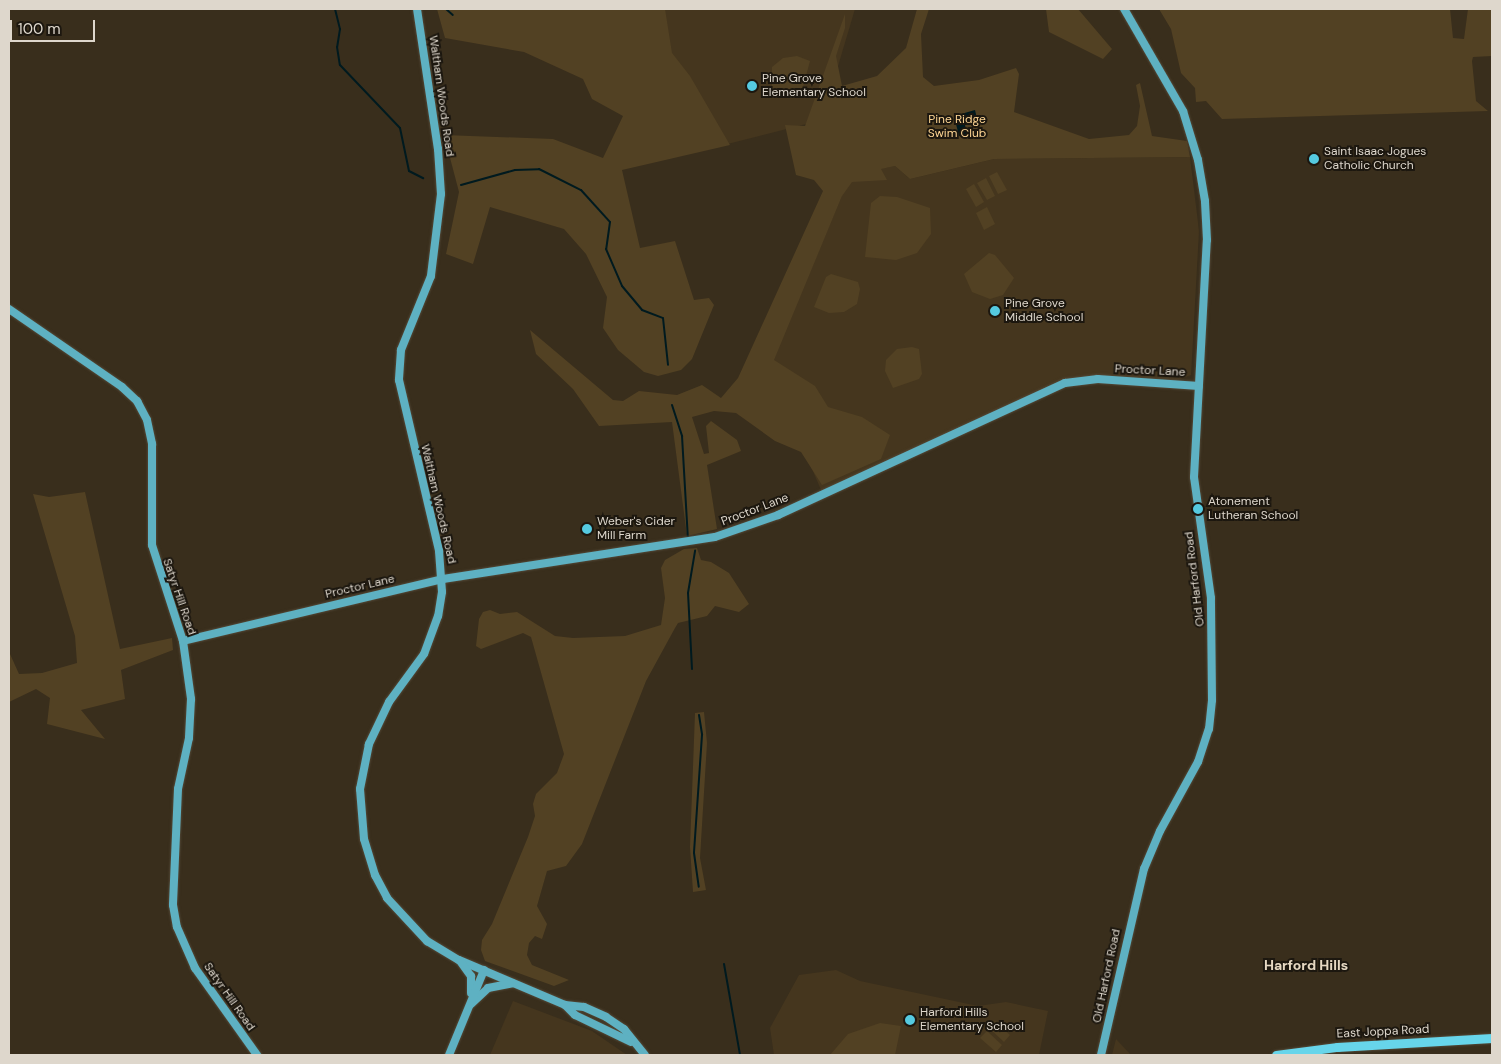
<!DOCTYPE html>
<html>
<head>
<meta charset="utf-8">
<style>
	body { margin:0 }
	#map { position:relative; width:1501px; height:1064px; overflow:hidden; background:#392e1c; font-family:"DM Sans",sans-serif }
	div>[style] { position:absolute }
	.built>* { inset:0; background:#45361e }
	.green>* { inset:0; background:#524123 }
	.water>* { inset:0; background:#001a1f }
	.stream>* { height:2px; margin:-1px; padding:0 1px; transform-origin:1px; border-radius:1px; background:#001a1f }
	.roads { filter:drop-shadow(0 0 1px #534938) drop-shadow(0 0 1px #534938) }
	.secondary>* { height:8px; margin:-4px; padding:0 4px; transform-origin:4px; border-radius:4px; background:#5eb1c2 }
	.primary>* { height:9px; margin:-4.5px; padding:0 4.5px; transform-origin:4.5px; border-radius:4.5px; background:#67d5ea }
	.dots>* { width:14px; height:14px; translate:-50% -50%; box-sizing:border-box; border:2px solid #1c170f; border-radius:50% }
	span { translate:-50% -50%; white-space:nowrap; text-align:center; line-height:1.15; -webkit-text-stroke:4px #1c170f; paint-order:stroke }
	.poi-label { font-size:12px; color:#ded7cc }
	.left { translate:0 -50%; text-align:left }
	.street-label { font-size:12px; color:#ded7cc }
	.park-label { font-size:12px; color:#fcd493 }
	.neighbourhood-label { font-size:14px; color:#e6d8c2; font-weight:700 }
	.frame { position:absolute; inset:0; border:10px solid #ded7cc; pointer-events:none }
	.scale { position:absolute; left:10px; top:20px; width:85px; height:22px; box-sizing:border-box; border:2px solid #ded7cc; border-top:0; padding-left:6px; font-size:15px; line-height:18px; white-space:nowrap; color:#ded7cc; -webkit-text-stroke:4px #1c170f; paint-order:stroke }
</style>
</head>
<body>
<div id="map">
	<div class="built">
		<div style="clip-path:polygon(642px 9px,855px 9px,822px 120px,708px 149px)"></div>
		<div style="clip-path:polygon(1190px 157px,1199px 231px,1191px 375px,1177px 380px,1078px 379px,822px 492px,801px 444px,749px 417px,851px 174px,895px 166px,910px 179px,994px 159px)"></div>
		<div style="clip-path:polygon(836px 970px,860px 981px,978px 1006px,1006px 1002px,1048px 1011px,1039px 1055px,774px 1055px,770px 1028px,799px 975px)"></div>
		<div style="clip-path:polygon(513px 1001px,592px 1031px,627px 1055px,490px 1055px)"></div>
		<div style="clip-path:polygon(1116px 1039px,1131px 1055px,1112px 1055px)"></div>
	</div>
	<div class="green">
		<div style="clip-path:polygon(437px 9px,665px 9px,672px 53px,690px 76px,730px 145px,622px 170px,640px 248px,675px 241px,694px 300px,709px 298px,714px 305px,692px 359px,681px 370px,658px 376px,644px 372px,618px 350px,603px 328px,607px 297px,586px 254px,564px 229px,490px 207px,473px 264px,446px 254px,459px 192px,444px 135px,553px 139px,603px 158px,623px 116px,592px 99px,583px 79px,524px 52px,445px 38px)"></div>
		<div style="clip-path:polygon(917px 9px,929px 9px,921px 34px,923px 77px,934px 86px,979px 80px,1016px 68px,1019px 74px,1014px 112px,1089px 139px,1129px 135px,1137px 126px,1140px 106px,1136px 85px,1140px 83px,1152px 136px,1187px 141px,1190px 157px,994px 159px,910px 179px,895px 166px,881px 169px,887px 180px,852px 182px,842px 196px,774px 360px,815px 386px,828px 407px,862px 417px,890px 435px,881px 459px,822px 485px,801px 452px,775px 441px,736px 413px,714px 411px,692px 417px,704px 454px,709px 453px,706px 426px,711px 421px,737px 440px,741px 451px,707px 465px,717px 529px,687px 536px,672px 422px,599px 426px,573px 389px,536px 354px,530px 330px,613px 400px,623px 401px,639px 391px,677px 395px,702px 385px,721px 398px,738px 378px,823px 191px,814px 180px,796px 175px,785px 125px,805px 126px,845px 14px,845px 28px,836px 56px,842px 86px,877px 76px,906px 48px)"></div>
		<div style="clip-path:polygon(1046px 9px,1078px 9px,1112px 49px,1103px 59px,1049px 32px)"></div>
		<div style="clip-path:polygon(1159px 9px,1450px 9px,1453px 38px,1464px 39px,1468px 9px,1492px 9px,1492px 56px,1473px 57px,1472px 61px,1476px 101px,1488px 111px,1222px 119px,1206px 101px,1196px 102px,1195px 88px,1181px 73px,1171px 29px)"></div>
		<div style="clip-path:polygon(797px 56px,810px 61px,802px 91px,798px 94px,772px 89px,772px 67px,783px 58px)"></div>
		<div style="clip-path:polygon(997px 172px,1007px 190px,998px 194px,989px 176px)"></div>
		<div style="clip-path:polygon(986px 178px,995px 196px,987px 200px,977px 183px)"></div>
		<div style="clip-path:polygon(974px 184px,984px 202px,976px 207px,966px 189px)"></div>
		<div style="clip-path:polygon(880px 196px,897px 197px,930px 208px,931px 234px,917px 253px,896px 260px,865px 257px,871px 203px)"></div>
		<div style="clip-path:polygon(987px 207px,995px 224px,984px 230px,976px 213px)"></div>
		<div style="clip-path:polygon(989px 253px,995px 255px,1014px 278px,1003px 295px,990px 299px,972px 292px,964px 274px)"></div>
		<div style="clip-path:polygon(831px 274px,858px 282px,860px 289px,857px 304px,844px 312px,829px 313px,814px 307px,826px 277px)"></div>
		<div style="clip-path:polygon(912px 347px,919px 349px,922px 374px,919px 379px,893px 388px,885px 371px,886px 360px,897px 349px)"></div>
		<div style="clip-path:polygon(85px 492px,120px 649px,172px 638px,173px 650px,121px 670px,125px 699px,81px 710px,105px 739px,47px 724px,50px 698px,36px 689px,9px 702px,9px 603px,10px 654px,19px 674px,42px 673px,77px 663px,75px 636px,33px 494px,49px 497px)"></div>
		<div style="clip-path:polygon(697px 548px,701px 560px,711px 562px,729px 573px,749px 604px,739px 612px,715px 606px,707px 616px,678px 623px,675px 628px,646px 681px,582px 844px,566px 866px,547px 871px,537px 906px,547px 924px,542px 939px,535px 936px,529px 943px,527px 955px,532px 965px,569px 980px,554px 986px,485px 961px,481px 950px,482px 940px,492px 924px,528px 837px,535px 816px,533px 804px,536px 794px,557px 773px,564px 754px,531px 637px,523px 633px,481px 649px,476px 646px,479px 619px,483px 612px,490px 610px,500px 614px,517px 612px,555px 636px,573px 638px,625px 636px,661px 625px,665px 598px,661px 568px,665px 560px,684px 549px)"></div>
		<div style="clip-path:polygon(704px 712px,707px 743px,700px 858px,706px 890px,693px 892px,690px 847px,695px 713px)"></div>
		<div style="clip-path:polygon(995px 1021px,1010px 1035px,1004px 1042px,989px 1028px)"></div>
		<div style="clip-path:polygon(880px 1023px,901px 1026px,895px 1055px,830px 1055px,848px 1034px)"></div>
		<div style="clip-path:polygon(987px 1031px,1002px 1045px,996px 1052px,980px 1038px)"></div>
	</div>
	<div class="water">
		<div style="clip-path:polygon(975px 110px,978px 123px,965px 125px,967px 134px,959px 136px,954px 116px)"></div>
	</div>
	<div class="stream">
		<div style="left:335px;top:9px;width:21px;rotate:76deg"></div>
		<div style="left:340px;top:29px;width:18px;rotate:99deg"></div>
		<div style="left:337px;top:47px;width:18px;rotate:81deg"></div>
		<div style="left:340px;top:65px;width:87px;rotate:46.4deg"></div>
		<div style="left:400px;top:128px;width:44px;rotate:78.2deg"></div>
		<div style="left:409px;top:171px;width:16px;rotate:27deg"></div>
		<div style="left:446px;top:9px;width:9px;rotate:41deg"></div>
		<div style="left:461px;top:185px;width:56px;rotate:-15.5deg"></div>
		<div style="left:515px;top:170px;width:24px;rotate:-2deg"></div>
		<div style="left:539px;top:169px;width:47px;rotate:26.6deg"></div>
		<div style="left:581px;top:190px;width:43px;rotate:47.8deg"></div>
		<div style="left:610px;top:222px;width:27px;rotate:98deg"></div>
		<div style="left:606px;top:249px;width:40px;rotate:66.6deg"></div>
		<div style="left:622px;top:286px;width:31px;rotate:50deg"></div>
		<div style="left:642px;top:310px;width:22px;rotate:21deg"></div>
		<div style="left:663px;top:318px;width:47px;rotate:83.9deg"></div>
		<div style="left:672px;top:405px;width:33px;rotate:72deg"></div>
		<div style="left:682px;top:436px;width:103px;rotate:86.7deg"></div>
		<div style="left:692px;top:669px;width:76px;rotate:-93deg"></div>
		<div style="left:688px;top:593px;width:43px;rotate:-80.5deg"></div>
		<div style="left:699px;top:715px;width:20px;rotate:81deg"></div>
		<div style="left:702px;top:735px;width:118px;rotate:93.9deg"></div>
		<div style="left:694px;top:853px;width:34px;rotate:82deg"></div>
		<div style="left:724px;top:964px;width:92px;rotate:80deg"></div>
	</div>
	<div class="roads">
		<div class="secondary">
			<div style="left:417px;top:9px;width:142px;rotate:81.5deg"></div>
			<div style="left:438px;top:149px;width:45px;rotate:86.2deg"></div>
			<div style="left:441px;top:194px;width:83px;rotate:97deg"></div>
			<div style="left:431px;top:276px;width:80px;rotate:112.1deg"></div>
			<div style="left:401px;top:350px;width:30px;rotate:94deg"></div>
			<div style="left:399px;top:380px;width:176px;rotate:76.8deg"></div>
			<div style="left:439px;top:551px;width:41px;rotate:85.8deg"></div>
			<div style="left:442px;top:592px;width:24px;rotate:99deg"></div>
			<div style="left:438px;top:616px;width:40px;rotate:110.2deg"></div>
			<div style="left:424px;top:654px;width:59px;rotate:126.1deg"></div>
			<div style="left:389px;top:702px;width:47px;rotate:115.5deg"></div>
			<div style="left:369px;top:744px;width:46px;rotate:101.3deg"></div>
			<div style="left:360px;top:789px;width:50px;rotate:85.4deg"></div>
			<div style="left:364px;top:839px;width:38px;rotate:73deg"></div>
			<div style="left:375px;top:875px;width:26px;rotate:62deg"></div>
			<div style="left:387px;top:898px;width:59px;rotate:47.1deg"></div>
			<div style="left:427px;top:941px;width:37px;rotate:31deg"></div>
			<div style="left:459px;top:960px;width:115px;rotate:23deg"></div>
			<div style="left:565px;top:1005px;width:19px;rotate:6deg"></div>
			<div style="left:584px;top:1007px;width:24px;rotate:24deg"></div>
			<div style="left:606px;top:1017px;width:22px;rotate:34deg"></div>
			<div style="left:624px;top:1029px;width:33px;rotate:51deg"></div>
			<div style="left:9px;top:309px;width:137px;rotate:34.6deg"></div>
			<div style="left:122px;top:387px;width:21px;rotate:43deg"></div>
			<div style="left:137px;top:401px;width:21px;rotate:62deg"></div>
			<div style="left:147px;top:420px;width:25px;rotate:78deg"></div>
			<div style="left:152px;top:444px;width:101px;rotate:90deg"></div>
			<div style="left:152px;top:545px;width:101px;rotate:72.1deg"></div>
			<div style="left:183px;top:641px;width:59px;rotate:82.1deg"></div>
			<div style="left:191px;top:699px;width:39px;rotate:93deg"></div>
			<div style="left:189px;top:738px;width:52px;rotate:102.2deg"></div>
			<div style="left:178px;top:789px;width:116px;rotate:92.5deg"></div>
			<div style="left:173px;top:905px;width:22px;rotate:80deg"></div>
			<div style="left:177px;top:927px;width:45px;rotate:66.3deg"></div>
			<div style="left:195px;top:968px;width:107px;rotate:54.5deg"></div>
			<div style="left:183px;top:641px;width:267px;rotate:-13.4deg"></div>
			<div style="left:443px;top:579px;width:275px;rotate:-8.8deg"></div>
			<div style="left:715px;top:537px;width:67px;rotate:-19.2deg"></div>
			<div style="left:778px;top:515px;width:316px;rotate:-24.7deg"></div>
			<div style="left:1065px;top:383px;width:33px;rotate:-7deg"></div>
			<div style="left:1098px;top:379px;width:101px;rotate:4deg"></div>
			<div style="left:460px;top:961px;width:19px;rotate:54deg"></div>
			<div style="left:471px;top:976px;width:17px;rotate:90deg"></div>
			<div style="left:471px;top:1004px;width:23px;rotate:-43deg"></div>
			<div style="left:488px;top:988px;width:25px;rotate:-11deg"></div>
			<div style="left:565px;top:1005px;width:14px;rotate:45deg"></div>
			<div style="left:575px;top:1015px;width:62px;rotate:25.7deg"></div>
			<div style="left:449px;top:1055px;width:92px;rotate:-67.6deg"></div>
			<div style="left:1101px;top:1055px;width:191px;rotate:-77deg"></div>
			<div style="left:1144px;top:869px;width:41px;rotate:-67.2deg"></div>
			<div style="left:1160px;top:831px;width:79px;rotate:-61.2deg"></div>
			<div style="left:1198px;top:762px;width:35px;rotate:-72deg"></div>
			<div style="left:1209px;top:729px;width:29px;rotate:-84deg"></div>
			<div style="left:1212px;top:700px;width:102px;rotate:-90.6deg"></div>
			<div style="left:1211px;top:598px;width:122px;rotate:-98deg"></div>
			<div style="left:1194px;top:477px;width:237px;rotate:-86.9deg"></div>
			<div style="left:1207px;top:240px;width:39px;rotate:-93deg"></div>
			<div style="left:1205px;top:201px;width:42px;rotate:-99.7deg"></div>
			<div style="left:1198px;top:160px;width:51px;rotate:-107deg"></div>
			<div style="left:1183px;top:111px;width:118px;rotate:-120deg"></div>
		</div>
		<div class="primary">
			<div style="left:1276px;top:1055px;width:62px;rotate:-7.5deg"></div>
			<div style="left:1337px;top:1047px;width:155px;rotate:-3.3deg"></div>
		</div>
	</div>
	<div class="dots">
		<div style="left:752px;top:86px;background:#55cae0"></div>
		<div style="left:1314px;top:159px;background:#55cae0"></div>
		<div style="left:995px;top:311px;background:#55cae0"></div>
		<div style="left:1198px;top:509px;background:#55cae0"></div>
		<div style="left:587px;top:529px;background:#55cae0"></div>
		<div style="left:910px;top:1020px;background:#55cae0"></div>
	</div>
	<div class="poi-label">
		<span class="left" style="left:762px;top:86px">Pine Grove<br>Elementary School</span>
		<span class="left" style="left:1324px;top:159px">Saint Isaac Jogues<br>Catholic Church</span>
		<span class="left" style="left:1005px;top:311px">Pine Grove<br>Middle School</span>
		<span class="left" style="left:1208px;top:509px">Atonement<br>Lutheran School</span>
		<span class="left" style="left:597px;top:529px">Weber's Cider<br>Mill Farm</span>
		<span class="left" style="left:920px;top:1020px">Harford Hills<br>Elementary School</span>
	</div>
	<div class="street-label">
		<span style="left:441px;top:96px;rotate:82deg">Waltham Woods Road</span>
		<span style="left:1150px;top:371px;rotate:3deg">Proctor Lane</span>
		<span style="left:438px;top:504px;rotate:77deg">Waltham Woods Road</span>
		<span style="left:755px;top:510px;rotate:-21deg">Proctor Lane</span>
		<span style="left:1195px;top:579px;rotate:-97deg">Old Harford Road</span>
		<span style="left:360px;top:587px;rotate:-13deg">Proctor Lane</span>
		<span style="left:179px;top:597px;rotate:71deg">Satyr Hill Road</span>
		<span style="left:1107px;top:976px;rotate:-78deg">Old Harford Road</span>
		<span style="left:229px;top:997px;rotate:55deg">Satyr Hill Road</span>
		<span style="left:1383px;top:1032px;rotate:-3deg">East Joppa Road</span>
	</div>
	<div class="park-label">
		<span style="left:957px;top:127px">Pine Ridge<br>Swim Club</span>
	</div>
	<div class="neighbourhood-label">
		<span style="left:1306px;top:965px">Harford Hills</span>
	</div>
	<div class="frame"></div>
	<div class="scale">100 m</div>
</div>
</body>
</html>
